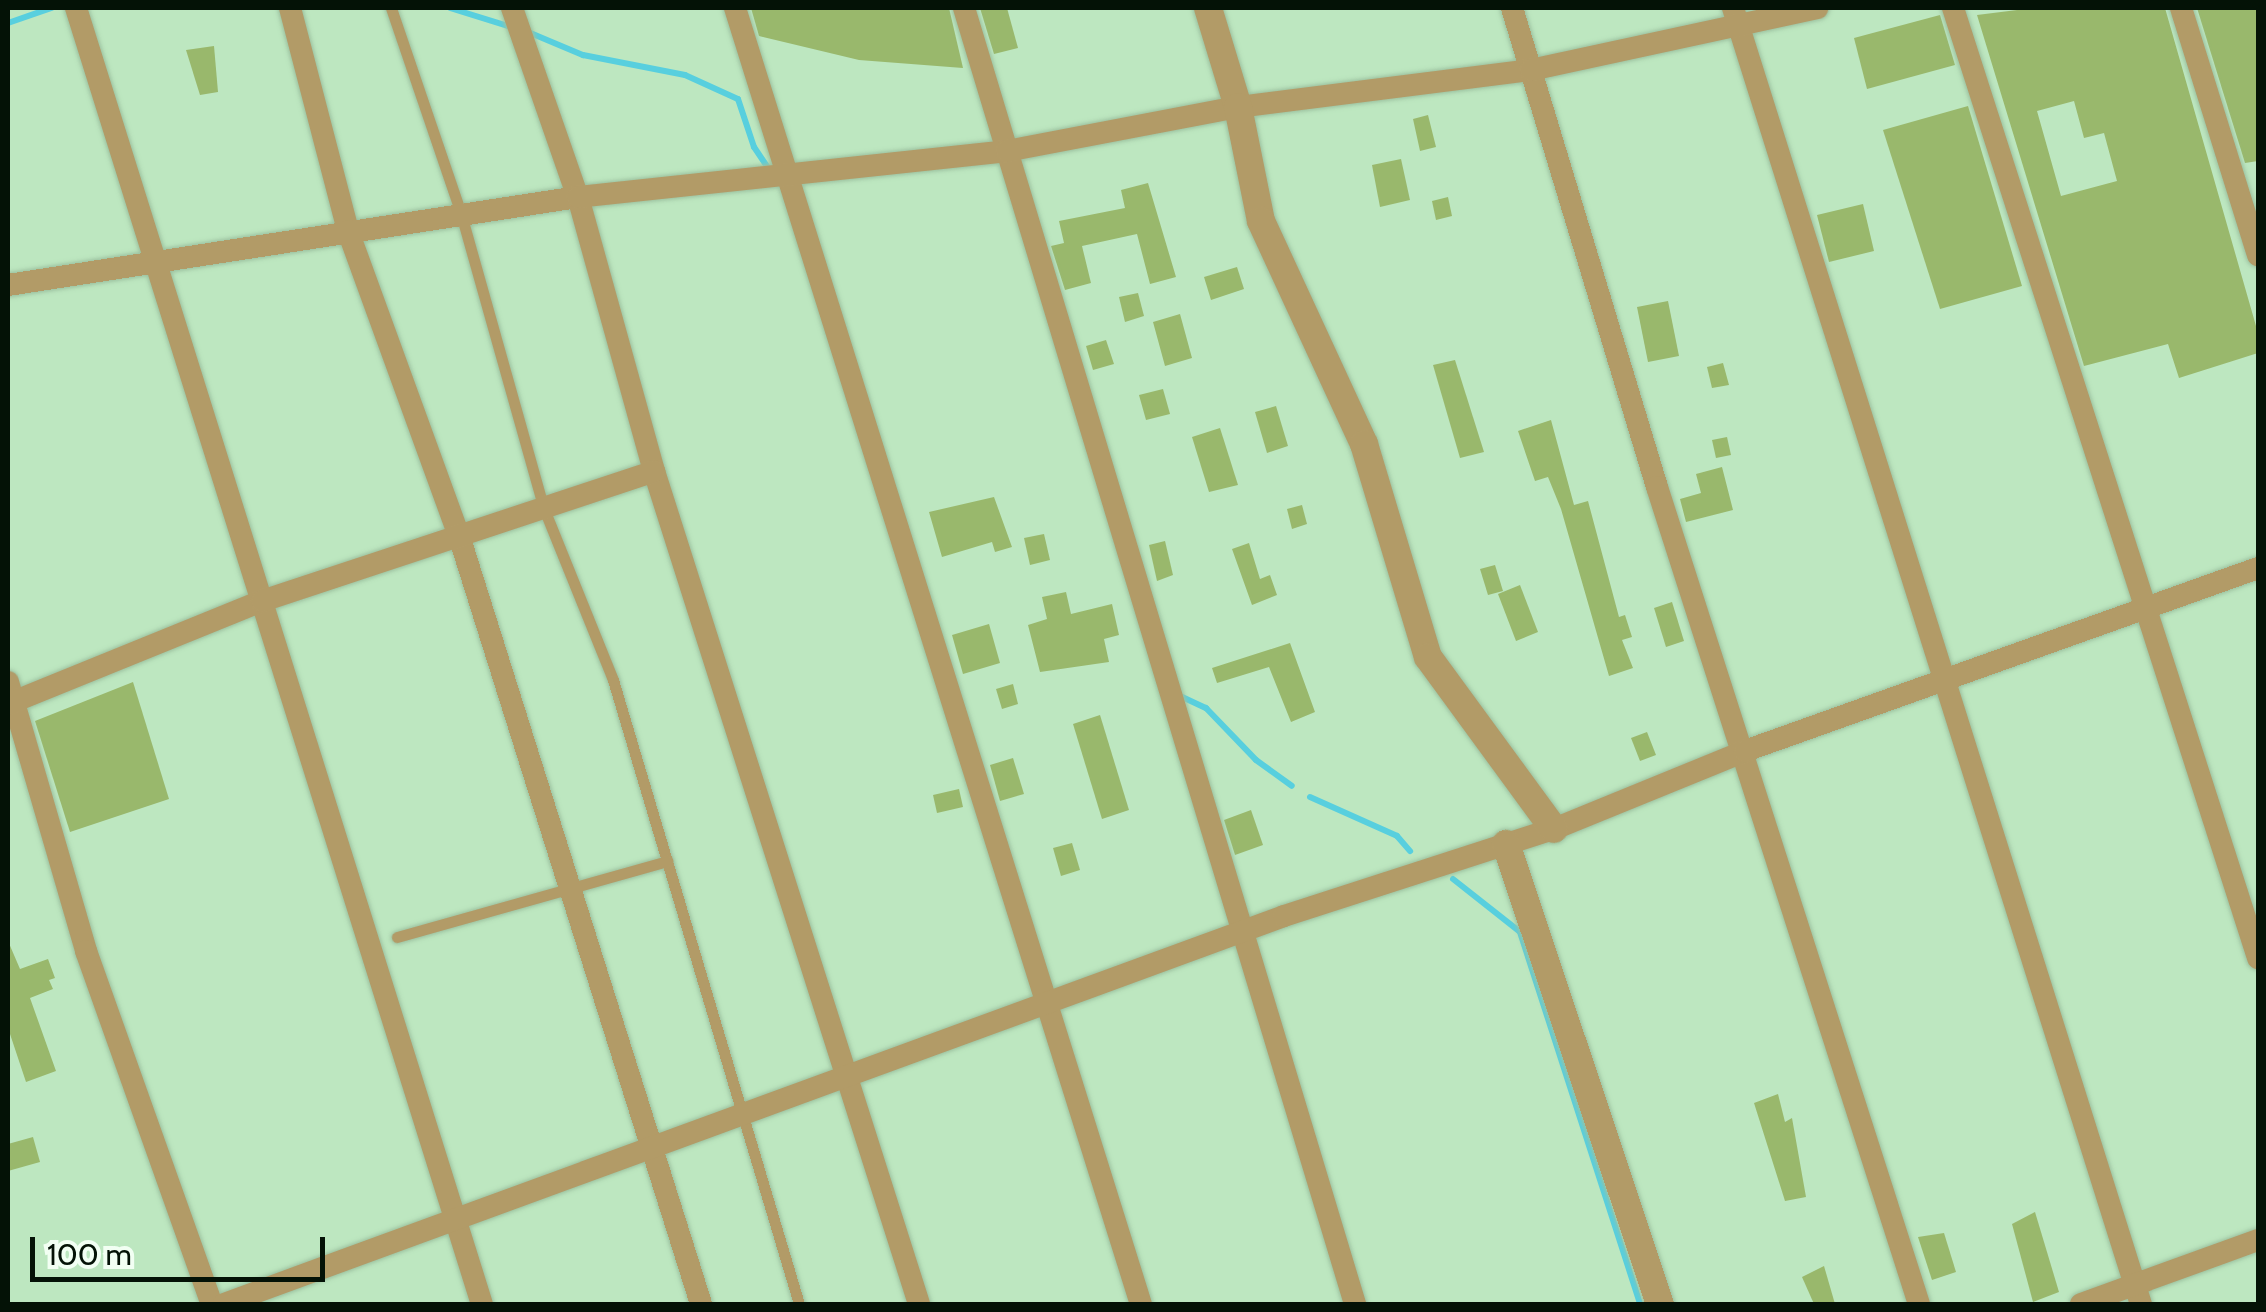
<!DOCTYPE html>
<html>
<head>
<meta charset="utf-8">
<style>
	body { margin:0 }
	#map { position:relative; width:2266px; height:1312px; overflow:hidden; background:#bde7c0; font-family:Cabin,sans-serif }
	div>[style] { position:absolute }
	.stream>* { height:6px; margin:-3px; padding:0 3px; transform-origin:3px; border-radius:3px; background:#58cfde }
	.building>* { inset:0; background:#99b86c }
	.roads { filter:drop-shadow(0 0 2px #9cc19f) drop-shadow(0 0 2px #9cc19f) }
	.service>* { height:11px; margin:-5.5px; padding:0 5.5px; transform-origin:5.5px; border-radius:5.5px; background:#b29b67 }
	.minor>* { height:22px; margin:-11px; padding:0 11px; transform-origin:11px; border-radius:11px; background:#b29b67 }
	.tertiary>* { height:28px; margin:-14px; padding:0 14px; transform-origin:14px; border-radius:14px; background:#b29b67 }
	span { translate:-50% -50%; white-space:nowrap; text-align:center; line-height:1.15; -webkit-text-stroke:10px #f2fff3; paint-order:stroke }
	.frame { position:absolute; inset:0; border:10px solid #041206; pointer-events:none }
	.scale { position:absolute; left:30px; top:1237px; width:295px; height:45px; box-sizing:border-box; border:5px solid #041206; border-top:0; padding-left:12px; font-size:30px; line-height:35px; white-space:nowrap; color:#041206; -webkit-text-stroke:8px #f2fff3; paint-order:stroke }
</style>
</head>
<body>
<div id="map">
	<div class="stream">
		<div style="left:450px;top:8px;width:64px;rotate:17.3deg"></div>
		<div style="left:8px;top:23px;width:46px;rotate:-19.2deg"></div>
		<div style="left:528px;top:32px;width:60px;rotate:22.7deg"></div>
		<div style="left:583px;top:55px;width:104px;rotate:11.1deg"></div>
		<div style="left:685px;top:75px;width:58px;rotate:24.4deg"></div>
		<div style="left:738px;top:99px;width:51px;rotate:71.6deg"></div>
		<div style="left:754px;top:147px;width:30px;rotate:56deg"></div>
		<div style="left:1180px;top:696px;width:29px;rotate:25deg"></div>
		<div style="left:1206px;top:708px;width:72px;rotate:46.1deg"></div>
		<div style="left:1256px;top:760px;width:44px;rotate:35.8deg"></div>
		<div style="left:1310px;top:797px;width:95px;rotate:24.1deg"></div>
		<div style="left:1397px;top:836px;width:20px;rotate:49deg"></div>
		<div style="left:1453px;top:879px;width:85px;rotate:38.3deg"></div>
		<div style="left:1520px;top:932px;width:391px;rotate:72.1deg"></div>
	</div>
	<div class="building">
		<div style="clip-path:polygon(751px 8px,949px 8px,963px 68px,859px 60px,759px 36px)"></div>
		<div style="clip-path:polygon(980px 8px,1007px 8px,1018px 48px,994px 54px)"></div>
		<div style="clip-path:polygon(evenodd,2033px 8px,2165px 8px,2258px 333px,2258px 353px,2179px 378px,2168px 344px,2084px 366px,1977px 15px,2033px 8px,2074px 101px,2084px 138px,2104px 133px,2117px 181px,2061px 196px,2037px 111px,2074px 101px)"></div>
		<div style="clip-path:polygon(2197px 8px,2258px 8px,2258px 161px,2245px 163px)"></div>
		<div style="clip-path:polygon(1940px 15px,1955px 65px,1867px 89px,1854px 38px)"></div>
		<div style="clip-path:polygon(214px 46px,218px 92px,200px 95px,186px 50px)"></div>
		<div style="clip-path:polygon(1968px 106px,2022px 286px,1940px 309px,1883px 130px)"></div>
		<div style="clip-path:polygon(1428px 115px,1436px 147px,1420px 151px,1413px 119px)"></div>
		<div style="clip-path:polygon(1401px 159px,1410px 200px,1380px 207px,1372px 165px)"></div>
		<div style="clip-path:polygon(1148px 183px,1176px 277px,1150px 284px,1137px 234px,1082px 246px,1091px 283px,1065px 290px,1051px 246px,1064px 243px,1059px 221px,1125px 208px,1121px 190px)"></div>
		<div style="clip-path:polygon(1448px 197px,1452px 216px,1436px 220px,1432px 201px)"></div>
		<div style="clip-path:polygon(1863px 204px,1874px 251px,1829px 262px,1817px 215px)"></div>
		<div style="clip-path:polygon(1237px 267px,1244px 289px,1211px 300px,1204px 277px)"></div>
		<div style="clip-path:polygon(1138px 293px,1144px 316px,1125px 322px,1119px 297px)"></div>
		<div style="clip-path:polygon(1668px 301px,1679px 356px,1648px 362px,1637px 307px)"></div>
		<div style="clip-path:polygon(1180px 314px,1192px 358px,1165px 366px,1153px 322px)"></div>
		<div style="clip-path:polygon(1106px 340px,1114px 364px,1093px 370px,1086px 346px)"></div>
		<div style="clip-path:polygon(1455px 360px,1484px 452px,1460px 458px,1433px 365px)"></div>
		<div style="clip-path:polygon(1723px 363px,1729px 385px,1712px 388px,1707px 367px)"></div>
		<div style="clip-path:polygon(1163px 389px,1170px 414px,1146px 420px,1139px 395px)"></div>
		<div style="clip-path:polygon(1276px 406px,1288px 446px,1267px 453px,1255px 412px)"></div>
		<div style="clip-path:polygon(1551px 420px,1574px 505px,1588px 501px,1619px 617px,1625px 615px,1632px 637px,1622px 640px,1633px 668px,1609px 676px,1561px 509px,1548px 477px,1535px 481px,1518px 431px)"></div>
		<div style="clip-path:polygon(1220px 428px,1238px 485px,1209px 492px,1192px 437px)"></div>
		<div style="clip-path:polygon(1727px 437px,1731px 455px,1716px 458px,1712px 440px)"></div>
		<div style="clip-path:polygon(1722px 467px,1733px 510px,1686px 522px,1680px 499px,1701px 493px,1696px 474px)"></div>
		<div style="clip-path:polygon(994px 497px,1012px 547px,995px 552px,992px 542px,942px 557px,929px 512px)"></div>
		<div style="clip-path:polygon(1302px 505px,1307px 524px,1292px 529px,1287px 509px)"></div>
		<div style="clip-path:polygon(1044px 534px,1050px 560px,1030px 565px,1024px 538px)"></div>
		<div style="clip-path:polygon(1165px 541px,1173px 575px,1157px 581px,1149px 545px)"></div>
		<div style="clip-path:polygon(1249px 543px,1260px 579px,1270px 575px,1277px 595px,1252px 605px,1232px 549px)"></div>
		<div style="clip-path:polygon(1495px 565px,1503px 591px,1488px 595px,1480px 569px)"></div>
		<div style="clip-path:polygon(1520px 585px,1538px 632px,1516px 641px,1498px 594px)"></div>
		<div style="clip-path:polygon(1066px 592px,1071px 614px,1112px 604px,1119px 635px,1104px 639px,1109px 662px,1040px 672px,1028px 625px,1047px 619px,1042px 597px)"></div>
		<div style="clip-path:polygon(1672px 602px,1684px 641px,1666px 647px,1654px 608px)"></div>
		<div style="clip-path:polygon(989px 624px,1000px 663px,963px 674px,952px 635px)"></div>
		<div style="clip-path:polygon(1290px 643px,1315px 712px,1291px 722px,1269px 667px,1217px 683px,1212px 668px)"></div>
		<div style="clip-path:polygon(133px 682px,169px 799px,70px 832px,35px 721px)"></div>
		<div style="clip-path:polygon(1013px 684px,1018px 704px,1002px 709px,996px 689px)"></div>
		<div style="clip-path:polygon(1100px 715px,1129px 810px,1102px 819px,1073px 724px)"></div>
		<div style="clip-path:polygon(1647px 732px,1656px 755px,1640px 761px,1631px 738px)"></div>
		<div style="clip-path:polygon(1013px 758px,1024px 794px,1000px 801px,990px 765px)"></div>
		<div style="clip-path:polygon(959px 789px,963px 807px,937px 813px,933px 795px)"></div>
		<div style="clip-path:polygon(1251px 810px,1263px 845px,1235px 855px,1224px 820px)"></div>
		<div style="clip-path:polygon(1072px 843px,1080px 870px,1061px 876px,1053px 848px)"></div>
		<div style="clip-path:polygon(8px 941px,20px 969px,48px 959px,55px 978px,49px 980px,53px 989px,30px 998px,56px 1071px,26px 1082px,8px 1028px)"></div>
		<div style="clip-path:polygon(1778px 1094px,1785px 1122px,1792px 1118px,1806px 1197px,1785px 1201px,1754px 1103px)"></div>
		<div style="clip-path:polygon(33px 1137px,40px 1162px,8px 1171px,8px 1144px)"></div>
		<div style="clip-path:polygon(2035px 1212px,2059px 1292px,2033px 1302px,2012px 1224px)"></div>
		<div style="clip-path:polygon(1944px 1233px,1956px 1272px,1932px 1280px,1918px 1237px)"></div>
		<div style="clip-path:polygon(1824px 1266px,1835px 1304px,1814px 1304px,1802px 1277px)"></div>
	</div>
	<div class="roads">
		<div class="service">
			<div style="left:391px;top:8px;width:218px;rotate:71.2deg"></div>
			<div style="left:461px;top:214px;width:306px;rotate:74.3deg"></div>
			<div style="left:544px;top:509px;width:184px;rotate:68deg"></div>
			<div style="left:613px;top:680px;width:651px;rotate:73.4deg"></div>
			<div style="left:397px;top:937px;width:281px;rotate:-15.7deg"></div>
		</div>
		<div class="minor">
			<div style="left:76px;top:8px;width:1358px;rotate:72.61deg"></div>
			<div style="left:290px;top:8px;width:230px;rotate:75.4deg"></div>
			<div style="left:348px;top:231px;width:328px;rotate:70deg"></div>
			<div style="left:460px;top:539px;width:802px;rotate:72.51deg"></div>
			<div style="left:512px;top:8px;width:200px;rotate:70.8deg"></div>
			<div style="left:578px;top:197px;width:284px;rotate:74.5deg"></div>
			<div style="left:654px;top:471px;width:874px;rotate:72.35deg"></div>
			<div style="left:735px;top:8px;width:1358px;rotate:72.61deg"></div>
			<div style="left:964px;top:8px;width:1354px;rotate:73.21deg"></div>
			<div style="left:1512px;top:8px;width:500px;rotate:73.16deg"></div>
			<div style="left:1657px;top:487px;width:858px;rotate:72.22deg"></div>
			<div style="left:1733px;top:8px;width:1359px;rotate:72.53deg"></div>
			<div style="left:1953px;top:8px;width:998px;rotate:72.2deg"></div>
			<div style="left:2181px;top:8px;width:259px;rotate:72.7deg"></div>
			<div style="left:8px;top:285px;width:577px;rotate:-8.78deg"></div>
			<div style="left:578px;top:197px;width:431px;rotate:-6.1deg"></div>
			<div style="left:1007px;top:151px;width:235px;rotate:-10.8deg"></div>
			<div style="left:1238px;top:107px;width:295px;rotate:-7.2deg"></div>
			<div style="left:1531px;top:70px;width:293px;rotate:-12.2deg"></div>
			<div style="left:8px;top:682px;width:280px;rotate:73.8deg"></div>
			<div style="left:86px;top:951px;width:375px;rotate:70.4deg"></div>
			<div style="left:8px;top:704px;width:274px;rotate:-22.1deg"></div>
			<div style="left:262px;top:601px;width:413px;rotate:-18.3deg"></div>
			<div style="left:224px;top:1304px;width:1129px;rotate:-20.1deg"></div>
			<div style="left:1284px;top:916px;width:284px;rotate:-17.9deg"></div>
			<div style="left:1554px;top:829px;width:206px;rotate:-22.2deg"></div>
			<div style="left:1745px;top:751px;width:545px;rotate:-19.63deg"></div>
			<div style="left:2081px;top:1304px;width:188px;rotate:-19.9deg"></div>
		</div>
		<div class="tertiary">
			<div style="left:1208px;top:8px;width:103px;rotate:73.1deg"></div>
			<div style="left:1238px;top:107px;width:116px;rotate:78.6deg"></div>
			<div style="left:1261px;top:221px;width:246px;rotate:65.2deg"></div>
			<div style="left:1364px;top:444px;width:222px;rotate:73.3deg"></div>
			<div style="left:1428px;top:657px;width:213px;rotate:53.8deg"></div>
			<div style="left:1506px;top:844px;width:485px;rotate:71.5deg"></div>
		</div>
	</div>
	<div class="frame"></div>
	<div class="scale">100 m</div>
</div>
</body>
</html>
